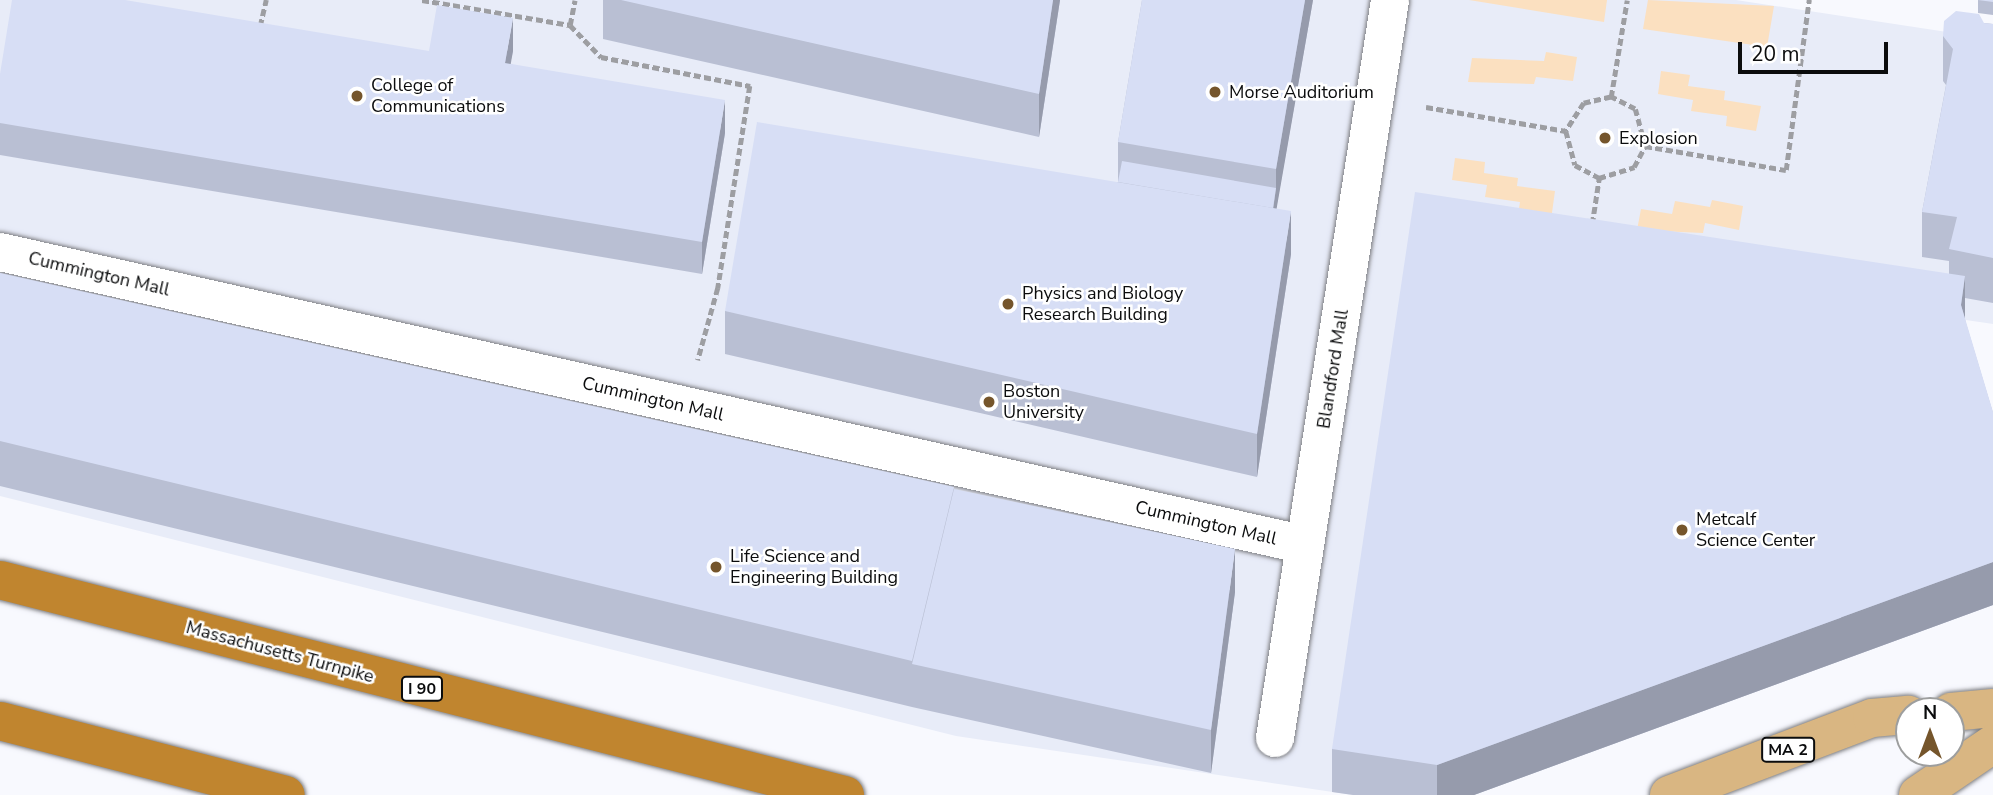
<!DOCTYPE html>
<html>
<head>
<meta charset="utf-8">
<style>
	body { margin:0 }
	#map { position:relative; width:1993px; height:795px; overflow:hidden; background:#f8f9fe; font-family:"Nunito Sans",sans-serif }
	div>[style] { position:absolute }
	.built>* { inset:0; background:#e8ecf8 }
	.green>* { inset:0; background:#fbe0c0 }
	.path>* { height:4.5px; margin-top:-2.25px; transform-origin:0; background:repeating-linear-gradient(90deg,#9d9ea2 0 7px,transparent 0 10.5px) }
	.roads { filter:drop-shadow(0 0 2px #7e7f83) drop-shadow(0 0 2px #7e7f83) }
	.minor>* { height:38px; margin:-19px; padding:0 19px; transform-origin:19px; border-radius:19px; background:#fff }
	.major>* { height:38px; margin:-19px; padding:0 19px; transform-origin:19px; border-radius:19px; background:#d9b682 }
	.highway>* { height:38px; margin:-19px; padding:0 19px; transform-origin:19px; border-radius:19px; background:#c0852f }
	.wall>* { inset:0; background:#b9bfd3 }
	.shaded-wall>* { inset:0; background:#969bac }
	.building>* { inset:0; background:#d7def5 }
	.dots>* { width:19px; height:19px; translate:-50% -50%; box-sizing:border-box; border:4px solid #fff; border-radius:50% }
	span { translate:-50% -50%; white-space:nowrap; text-align:center; line-height:1.15; -webkit-text-stroke:5px #fff; paint-order:stroke }
	.shield-label span { padding:2px 5px; background:#fff; border:2px solid; border-radius:5px; -webkit-text-stroke-width:0 }
	.shield-label { font-size:16px; color:#0b0c0d; font-weight:700 }
	.poi-label { font-size:18px; color:#0b0c0d }
	.left { translate:0 -50%; text-align:left }
	.street-label { font-size:18px; color:#0b0c0d }
	.north { position:absolute; left:1895px; top:697px; width:70px; height:70px; box-sizing:border-box; background:#fff; border:2px solid #9d9e9e; border-radius:50%; rotate:0deg; font-size:19px; font-weight:700; line-height:28px; text-align:center; color:#0b0c0d }
	.north::after { content:''; display:block; margin:auto; width:24px; height:32px; background:#75552b; clip-path:polygon(50% 0,100% 100%,50% 72%,0 100%) }
	.scale { position:absolute; left:1738px; top:42px; width:150px; height:32px; box-sizing:border-box; border:4px solid #0b0c0d; border-top:0; padding-left:9px; font-size:21px; line-height:24px; white-space:nowrap; color:#0b0c0d; -webkit-text-stroke:5px #fff; paint-order:stroke }
</style>
</head>
<body>
<div id="map">
	<div class="built">
		<div style="clip-path:polygon(0 0,1736px 0,1993px 39px,1993px 324px,1966px 320px,1961px 348px,1353px 795px,956px 736px,0 496px)"></div>
	</div>
	<div class="green">
		<div style="clip-path:polygon(1469px 0,1607px 0,1604px 22px)"></div>
		<div style="clip-path:polygon(1648px 0,1774px 6px,1767px 47px,1643px 29px)"></div>
		<div style="clip-path:polygon(1546px 52px,1577px 57px,1573px 81px,1536px 77px,1534px 84px,1468px 82px,1472px 58px,1544px 61px)"></div>
		<div style="clip-path:polygon(1661px 71px,1690px 75px,1688px 86px,1725px 91px,1724px 100px,1761px 106px,1756px 131px,1726px 126px,1727px 116px,1691px 111px,1693px 100px,1658px 94px)"></div>
		<div style="clip-path:polygon(1455px 158px,1485px 162px,1484px 173px,1518px 178px,1517px 186px,1555px 191px,1551px 220px,1518px 215px,1520px 202px,1485px 197px,1487px 185px,1452px 180px)"></div>
		<div style="clip-path:polygon(1712px 200px,1743px 206px,1739px 230px,1705px 223px,1703px 233px,1637px 230px,1641px 209px,1672px 214px,1675px 201px,1710px 207px)"></div>
	</div>
	<div class="path">
		<div style="left:422px;top:0;width:150px;rotate:9.6deg"></div>
		<div style="left:570px;top:25px;width:25px;rotate:-79deg"></div>
		<div style="left:570px;top:25px;width:45px;rotate:45.9deg"></div>
		<div style="left:601px;top:57px;width:152px;rotate:11deg"></div>
		<div style="left:750px;top:86px;width:205px;rotate:99deg"></div>
		<div style="left:718px;top:288px;width:75px;rotate:105.5deg"></div>
		<div style="left:260px;top:26px;width:27px;rotate:-77deg"></div>
		<div style="left:1611px;top:97px;width:98px;rotate:-80.6deg"></div>
		<div style="left:1426px;top:107px;width:142px;rotate:9.7deg"></div>
		<div style="left:1645px;top:146px;width:143px;rotate:9.7deg"></div>
		<div style="left:1786px;top:170px;width:172px;rotate:-82.3deg"></div>
		<div style="left:1592px;top:224px;width:47px;rotate:-81.3deg"></div>
		<div style="left:1599px;top:178px;width:37px;rotate:-17deg"></div>
		<div style="left:1634px;top:167px;width:24px;rotate:-62deg"></div>
		<div style="left:1645px;top:146px;width:38px;rotate:-105deg"></div>
		<div style="left:1635px;top:109px;width:27px;rotate:-153deg"></div>
		<div style="left:1611px;top:97px;width:28px;rotate:167deg"></div>
		<div style="left:1584px;top:103px;width:33px;rotate:123deg"></div>
		<div style="left:1566px;top:131px;width:35px;rotate:75deg"></div>
		<div style="left:1575px;top:165px;width:27px;rotate:28deg"></div>
	</div>
	<div class="roads">
		<div class="minor">
			<div style="left:0;top:252px;width:1337px;rotate:12.65deg"></div>
			<div style="left:1275px;top:738px;width:747px;rotate:-81.14deg"></div>
		</div>
		<div class="major">
			<div style="left:1951px;top:712px;width:42px;rotate:-5.4deg"></div>
			<div style="left:1669px;top:795px;width:217px;rotate:-20.8deg"></div>
			<div style="left:1872px;top:718px;width:37px;rotate:-5deg"></div>
			<div style="left:1918px;top:795px;width:91px;rotate:-34.2deg"></div>
		</div>
		<div class="highway">
			<div style="left:0;top:580px;width:872px;rotate:14.28deg"></div>
			<div style="left:0;top:721px;width:295px;rotate:14.5deg"></div>
		</div>
	</div>
	<div class="wall">
		<div style="clip-path:polygon(603px 0,1060px 0,1039px 137px,603px 39px)"></div>
		<div style="clip-path:polygon(1142px 0,1313px 0,1276px 209px,1291px 254px,1257px 477px,725px 354px,725px 311px,1118px 182px,1118px 142px)"></div>
		<div style="clip-path:polygon(1978px 0,1993px 0,1993px 15px,1978px 13px)"></div>
		<div style="clip-path:polygon(1984px 23px,1993px 24px,1993px 303px,1965px 298px,1965px 320px,1993px 413px,1993px 605px,1474px 795px,1353px 795px,1332px 792px,1332px 749px,1949px 274px,1949px 261px,1922px 257px,1922px 212px,1946px 85px,1943px 81px,1943px 36px)"></div>
		<div style="clip-path:polygon(429px 51px,513px 51px,510px 64px,725px 133px,702px 274px,0 155px,0 74px)"></div>
		<div style="clip-path:polygon(0 273px,954px 489px,1235px 592px,1211px 773px,912px 707px,0 486px)"></div>
	</div>
	<div class="shaded-wall">
		<div style="clip-path:polygon(1053px 0,1060px 0,1039px 137px,1039px 94px)"></div>
		<div style="clip-path:polygon(1305px 0,1313px 0,1276px 212px,1271px 226px,1276px 188px,1276px 169px)"></div>
		<div style="clip-path:polygon(513px 18px,513px 51px,505px 96px,505px 63px)"></div>
		<div style="clip-path:polygon(725px 100px,725px 133px,702px 274px,702px 242px)"></div>
		<div style="clip-path:polygon(1291px 211px,1291px 254px,1257px 477px,1257px 434px)"></div>
		<div style="clip-path:polygon(1965px 276px,1965px 319px,1961px 305px)"></div>
		<div style="clip-path:polygon(1235px 549px,1235px 592px,1211px 773px,1211px 730px)"></div>
		<div style="clip-path:polygon(1993px 562px,1993px 605px,1474px 795px,1437px 795px,1437px 765px)"></div>
	</div>
	<div class="building">
		<div style="clip-path:polygon(12px 0,125px 0,429px 51px,437px 5px,513px 18px,505px 63px,725px 100px,702px 242px,0 123px,0 74px)"></div>
		<div style="clip-path:polygon(621px 0,1053px 0,1039px 94px)"></div>
		<div style="clip-path:polygon(1142px 0,1305px 0,1276px 169px,1118px 142px)"></div>
		<div style="clip-path:polygon(1978px 0,1993px 0,1993px 2px)"></div>
		<div style="clip-path:polygon(1956px 11px,1979px 14px,1984px 23px,1993px 24px,1993px 258px,1949px 249px,1957px 217px,1922px 212px,1953px 49px,1943px 36px,1944px 21px)"></div>
		<div style="clip-path:polygon(757px 122px,1291px 211px,1257px 434px,725px 311px)"></div>
		<div style="clip-path:polygon(1122px 161px,1276px 188px,1273px 208px,1118px 182px)"></div>
		<div style="clip-path:polygon(1415px 192px,1965px 276px,1961px 305px,1993px 412px,1993px 562px,1437px 765px,1332px 749px)"></div>
		<div style="clip-path:polygon(0 273px,954px 487px,912px 661px,0 441px)"></div>
		<div style="clip-path:polygon(954px 489px,1235px 549px,1211px 730px,912px 664px)"></div>
	</div>
	<div class="dots">
		<div style="left:1215px;top:92px;background:#75552b"></div>
		<div style="left:357px;top:96px;background:#75552b"></div>
		<div style="left:1605px;top:138px;background:#75552b"></div>
		<div style="left:1008px;top:304px;background:#75552b"></div>
		<div style="left:989px;top:402px;background:#75552b"></div>
		<div style="left:1682px;top:530px;background:#75552b"></div>
		<div style="left:716px;top:567px;background:#75552b"></div>
	</div>
	<div class="shield-label">
		<span style="left:422px;top:689px">I 90</span>
		<span style="left:1788px;top:750px">MA 2</span>
	</div>
	<div class="poi-label">
		<span class="left" style="left:371px;top:96px">College of<br>Communications</span>
		<span class="left" style="left:1229px;top:92px">Morse Auditorium</span>
		<span class="left" style="left:1619px;top:138px">Explosion</span>
		<span class="left" style="left:1022px;top:304px">Physics and Biology<br>Research Building</span>
		<span class="left" style="left:1003px;top:402px">Boston<br>University</span>
		<span class="left" style="left:1696px;top:530px">Metcalf<br>Science Center</span>
		<span class="left" style="left:730px;top:567px">Life Science and<br>Engineering Building</span>
	</div>
	<div class="street-label">
		<span style="left:99px;top:274px;rotate:13deg">Cummington Mall</span>
		<span style="left:1333px;top:369px;rotate:-81deg">Blandford Mall</span>
		<span style="left:653px;top:399px;rotate:13deg">Cummington Mall</span>
		<span style="left:1206px;top:523px;rotate:13deg">Cummington Mall</span>
		<span style="left:280px;top:652px;rotate:15deg">Massachusetts Turnpike</span>
	</div>
	<div class="north">N</div>
	<div class="scale">20 m</div>
</div>
</body>
</html>
